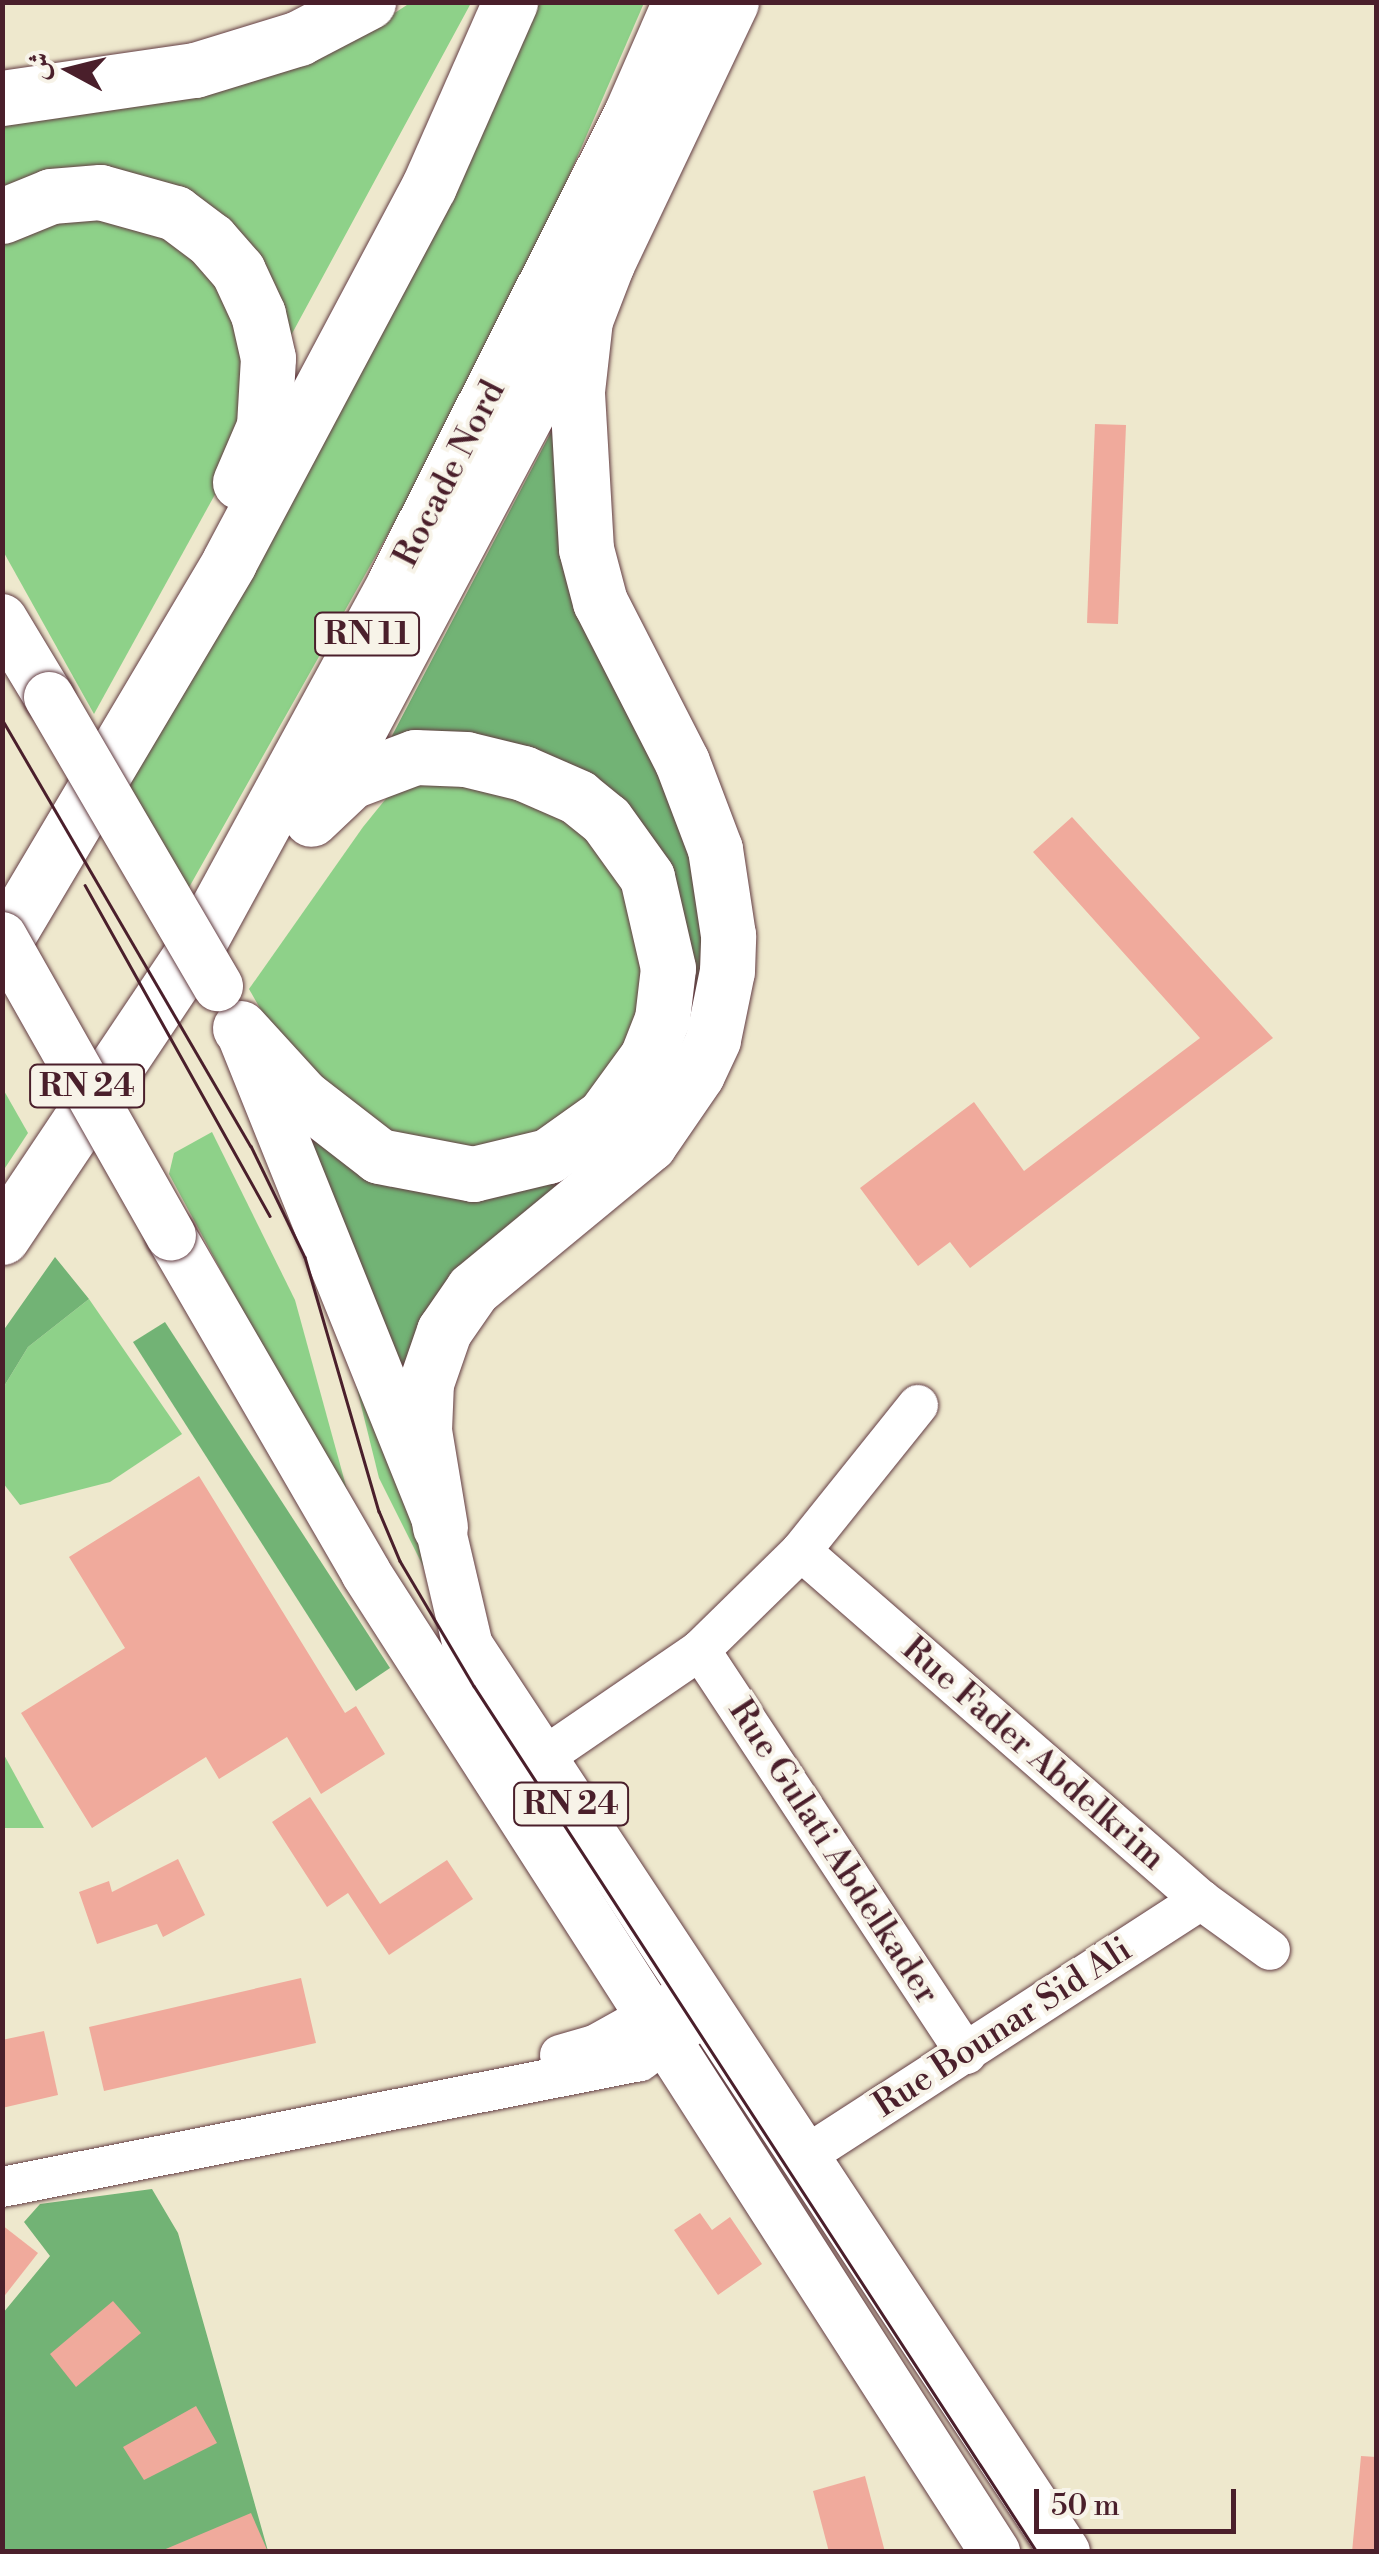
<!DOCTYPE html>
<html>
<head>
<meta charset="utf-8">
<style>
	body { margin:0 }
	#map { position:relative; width:1379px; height:2554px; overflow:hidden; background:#eee8cd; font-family:"Libre Bodoni",Amiri,serif }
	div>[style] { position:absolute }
	.green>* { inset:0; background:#8ed189 }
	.forest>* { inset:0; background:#72b375 }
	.building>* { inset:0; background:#f0aa9c }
	.roads { filter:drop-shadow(0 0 2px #633d43) drop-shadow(0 0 2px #633d43) }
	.minor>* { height:40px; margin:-20px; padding:0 20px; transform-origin:20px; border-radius:20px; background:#fff }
	.major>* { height:50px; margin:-25px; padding:0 25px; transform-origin:25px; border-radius:25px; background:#fff }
	.highway>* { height:55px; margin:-27.5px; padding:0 27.5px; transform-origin:27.5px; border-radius:27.5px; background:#fff }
	.tram>* { height:2.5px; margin:-1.25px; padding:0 1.25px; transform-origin:1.25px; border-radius:1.25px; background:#4a1f2b }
	.bridges { filter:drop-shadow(0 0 2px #633d43) drop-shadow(0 0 2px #633d43) }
	.major-bridge>* { height:50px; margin:-25px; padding:0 25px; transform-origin:25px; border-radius:25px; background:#fff }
	span { translate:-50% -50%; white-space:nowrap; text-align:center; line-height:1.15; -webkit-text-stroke:8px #f7f3e8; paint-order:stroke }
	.shield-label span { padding:2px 8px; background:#f7f3e8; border:2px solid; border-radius:8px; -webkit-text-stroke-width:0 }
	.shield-label { font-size:32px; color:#4a1f2b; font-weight:700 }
	.street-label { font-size:35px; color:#4a1f2b }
	.frame { position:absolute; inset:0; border:5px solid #4a1f2b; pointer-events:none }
	.north { position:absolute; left:20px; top:20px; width:100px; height:100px; -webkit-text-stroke:8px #f7f3e8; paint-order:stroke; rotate:277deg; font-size:28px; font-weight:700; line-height:40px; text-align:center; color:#4a1f2b }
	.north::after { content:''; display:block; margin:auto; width:35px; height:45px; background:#4a1f2b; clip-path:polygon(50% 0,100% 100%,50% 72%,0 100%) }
	.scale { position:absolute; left:1034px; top:2489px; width:202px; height:45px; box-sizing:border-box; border:5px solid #4a1f2b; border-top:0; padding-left:12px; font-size:30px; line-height:35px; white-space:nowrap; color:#4a1f2b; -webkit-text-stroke:8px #f7f3e8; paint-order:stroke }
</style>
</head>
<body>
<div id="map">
	<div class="green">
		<div style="clip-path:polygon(410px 3px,471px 3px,288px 341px,245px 241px,3px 196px,3px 110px,387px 18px)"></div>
		<div style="clip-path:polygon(531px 3px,644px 3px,559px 199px,428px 463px,187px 891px,125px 785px)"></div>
		<div style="clip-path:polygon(105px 209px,197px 249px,241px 321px,245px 440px,94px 714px,3px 551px,2px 235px)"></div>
		<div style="clip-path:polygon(422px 775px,550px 800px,615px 856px,657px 955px,624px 1076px,519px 1155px,404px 1146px,290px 1061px,249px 989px,363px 827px,397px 785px)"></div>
		<div style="clip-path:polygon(3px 1089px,28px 1133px,3px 1171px,2px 1171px)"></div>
		<div style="clip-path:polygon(212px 1132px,295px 1300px,355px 1519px,169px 1174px,174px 1153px)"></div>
		<div style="clip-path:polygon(89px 1299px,182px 1434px,110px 1482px,20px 1505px,3px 1483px,3px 1388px,28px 1347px)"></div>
		<div style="clip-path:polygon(354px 1377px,456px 1632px,379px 1478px)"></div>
		<div style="clip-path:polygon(2px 1753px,3px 1753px,44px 1828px,3px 1828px)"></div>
	</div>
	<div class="forest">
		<div style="clip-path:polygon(560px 415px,647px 724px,714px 917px,685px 1072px,495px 1250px,409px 1423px,286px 1097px,437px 1183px,644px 1093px,645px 834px,384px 751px)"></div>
		<div style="clip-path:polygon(55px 1257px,89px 1299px,28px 1347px,3px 1388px,3px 1331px)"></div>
		<div style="clip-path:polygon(165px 1322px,390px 1668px,356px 1691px,133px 1342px)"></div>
		<div style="clip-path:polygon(152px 2189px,178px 2233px,268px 2551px,3px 2552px,3px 2313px,50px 2256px,24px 2222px,40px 2204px)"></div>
	</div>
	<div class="building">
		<div style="clip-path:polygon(1095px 424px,1126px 425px,1118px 624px,1087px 623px)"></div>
		<div style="clip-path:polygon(1072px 817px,1273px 1038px,970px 1268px,950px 1242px,918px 1266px,860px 1188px,974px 1102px,1024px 1171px,1200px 1038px,1033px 852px)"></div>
		<div style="clip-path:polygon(199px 1476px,345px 1713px,356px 1706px,385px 1754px,321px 1794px,287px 1737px,219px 1779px,206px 1757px,92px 1828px,21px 1713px,125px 1648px,69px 1557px)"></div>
		<div style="clip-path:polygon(310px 1797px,380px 1904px,447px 1860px,473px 1899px,389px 1955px,348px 1893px,327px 1907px,272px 1822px)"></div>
		<div style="clip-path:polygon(178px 1859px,205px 1915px,163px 1937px,157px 1924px,97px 1944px,79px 1892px,109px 1881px,112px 1892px)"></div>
		<div style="clip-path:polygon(301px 1978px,316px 2043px,104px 2091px,89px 2027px)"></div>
		<div style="clip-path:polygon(44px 2031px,58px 2095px,2px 2108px,2px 2040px)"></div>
		<div style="clip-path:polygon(700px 2213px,712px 2230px,730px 2217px,762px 2264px,718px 2295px,674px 2230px)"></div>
		<div style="clip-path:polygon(2px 2225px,38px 2253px,2px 2299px)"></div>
		<div style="clip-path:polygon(113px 2301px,141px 2333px,76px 2387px,50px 2354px)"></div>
		<div style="clip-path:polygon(196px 2406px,217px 2443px,144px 2480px,123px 2447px)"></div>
		<div style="clip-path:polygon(1361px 2456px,1376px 2457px,1376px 2552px,1352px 2552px)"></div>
		<div style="clip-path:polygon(865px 2476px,885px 2552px,829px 2552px,813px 2491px)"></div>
		<div style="clip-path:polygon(251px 2513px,268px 2552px,161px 2552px,161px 2551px)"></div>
	</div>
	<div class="roads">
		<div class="minor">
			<div style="left:801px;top:1551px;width:531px;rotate:41.1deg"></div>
			<div style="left:1201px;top:1900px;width:85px;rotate:35.9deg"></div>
			<div style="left:700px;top:1650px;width:484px;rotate:56.6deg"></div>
			<div style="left:541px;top:1759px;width:193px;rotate:-34.4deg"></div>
			<div style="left:700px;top:1650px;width:141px;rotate:-44.4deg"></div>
			<div style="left:801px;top:1551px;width:187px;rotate:-51.3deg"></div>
			<div style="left:560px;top:2055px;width:36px;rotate:-16deg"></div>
			<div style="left:595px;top:2045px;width:113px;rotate:-29.1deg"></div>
			<div style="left:805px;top:2156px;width:472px;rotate:-32.9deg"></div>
			<div style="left:2px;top:2187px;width:650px;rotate:-11.17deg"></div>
			<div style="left:640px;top:2061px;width:61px;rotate:-35deg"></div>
		</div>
		<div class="major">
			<div style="left:2px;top:619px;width:91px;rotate:58.9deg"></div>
			<div style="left:241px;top:1032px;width:534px;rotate:68.1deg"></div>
			<div style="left:440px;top:1527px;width:122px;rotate:76.8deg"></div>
			<div style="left:468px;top:1646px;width:1085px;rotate:56.62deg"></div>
			<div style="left:171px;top:1236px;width:389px;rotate:59.9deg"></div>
			<div style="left:366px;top:1573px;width:1164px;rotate:57.28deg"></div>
		</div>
		<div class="highway">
			<div style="left:2px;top:98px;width:195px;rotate:-8.3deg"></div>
			<div style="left:195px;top:70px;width:109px;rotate:-17.1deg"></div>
			<div style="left:299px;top:38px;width:78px;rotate:-27.6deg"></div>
			<div style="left:2px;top:216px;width:53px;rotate:-22.2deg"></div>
			<div style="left:51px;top:196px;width:49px;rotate:-4.7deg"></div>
			<div style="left:100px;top:192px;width:78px;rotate:15.6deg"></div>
			<div style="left:175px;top:213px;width:45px;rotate:36.9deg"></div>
			<div style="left:211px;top:240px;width:41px;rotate:48.9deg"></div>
			<div style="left:238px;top:271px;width:47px;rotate:65.1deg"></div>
			<div style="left:258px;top:314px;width:45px;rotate:77.2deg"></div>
			<div style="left:268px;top:358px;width:68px;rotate:93.4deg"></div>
			<div style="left:264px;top:426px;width:61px;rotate:113.2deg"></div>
			<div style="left:318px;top:806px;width:615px;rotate:-61.98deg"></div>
			<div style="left:607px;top:263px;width:289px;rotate:-64.6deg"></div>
			<div style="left:2px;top:945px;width:445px;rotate:-59.3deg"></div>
			<div style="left:229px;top:562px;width:426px;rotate:-62deg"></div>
			<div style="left:429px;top:186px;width:201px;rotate:-66.2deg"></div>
			<div style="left:240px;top:1028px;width:93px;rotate:47.6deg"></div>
			<div style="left:303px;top:1097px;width:96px;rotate:37.8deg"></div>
			<div style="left:379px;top:1156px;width:96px;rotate:10.8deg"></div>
			<div style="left:473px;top:1174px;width:77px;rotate:-13.5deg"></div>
			<div style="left:548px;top:1156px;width:69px;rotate:-35.5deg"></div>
			<div style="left:604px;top:1116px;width:73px;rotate:-53.9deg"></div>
			<div style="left:647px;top:1057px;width:41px;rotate:-68.5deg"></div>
			<div style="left:662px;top:1019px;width:51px;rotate:-83.3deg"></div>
			<div style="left:668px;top:968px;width:93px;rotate:-103deg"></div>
			<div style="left:647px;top:877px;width:70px;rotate:-125.7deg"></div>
			<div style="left:606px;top:820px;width:36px;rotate:-141deg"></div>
			<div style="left:578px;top:797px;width:60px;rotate:-156.4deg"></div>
			<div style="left:523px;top:773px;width:59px;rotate:-166.2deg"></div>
			<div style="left:466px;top:759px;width:51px;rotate:-177.8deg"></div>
			<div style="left:415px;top:757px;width:68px;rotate:159.4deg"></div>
			<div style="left:351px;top:781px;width:55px;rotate:136.5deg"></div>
			<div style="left:2px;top:1237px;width:353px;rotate:-56.2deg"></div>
			<div style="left:198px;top:944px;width:412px;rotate:-61.4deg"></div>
			<div style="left:395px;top:582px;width:524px;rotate:-63.24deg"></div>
			<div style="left:631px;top:114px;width:122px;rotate:-66.4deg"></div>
			<div style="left:440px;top:1527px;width:98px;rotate:-99.4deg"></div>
			<div style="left:424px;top:1430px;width:47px;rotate:-87.6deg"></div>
			<div style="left:426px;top:1383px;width:55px;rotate:-70.9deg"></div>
			<div style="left:444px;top:1331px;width:51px;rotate:-55.4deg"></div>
			<div style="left:473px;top:1289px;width:228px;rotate:-39.5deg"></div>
			<div style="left:649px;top:1144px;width:85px;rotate:-55.6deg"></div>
			<div style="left:697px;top:1074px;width:38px;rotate:-65deg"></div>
			<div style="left:713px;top:1039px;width:69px;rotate:-78.4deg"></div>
			<div style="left:727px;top:971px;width:36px;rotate:-88deg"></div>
			<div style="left:728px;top:935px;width:87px;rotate:-98.6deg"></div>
			<div style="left:715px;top:849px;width:93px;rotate:-110.8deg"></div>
			<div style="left:682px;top:762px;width:180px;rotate:-117.1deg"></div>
			<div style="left:600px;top:602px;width:55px;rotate:-104.8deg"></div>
			<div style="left:586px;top:549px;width:158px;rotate:-93.3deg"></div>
			<div style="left:577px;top:391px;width:71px;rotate:-83.6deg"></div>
			<div style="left:585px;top:320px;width:61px;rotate:-68.9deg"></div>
		</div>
	</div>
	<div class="tram">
		<div style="left:2px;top:719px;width:494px;rotate:59.8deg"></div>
		<div style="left:251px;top:1146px;width:123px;rotate:64.1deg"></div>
		<div style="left:305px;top:1257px;width:265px;rotate:73.8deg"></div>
		<div style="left:379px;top:1511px;width:54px;rotate:67.2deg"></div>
		<div style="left:400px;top:1561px;width:145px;rotate:59.4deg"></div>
		<div style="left:474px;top:1686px;width:1033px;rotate:56.97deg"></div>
		<div style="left:85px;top:885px;width:379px;rotate:60.8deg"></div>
	</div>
	<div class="bridges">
		<div class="major-bridge">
			<div style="left:49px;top:697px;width:335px;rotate:59.7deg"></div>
			<div style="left:2px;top:937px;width:343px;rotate:60.5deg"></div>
		</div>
	</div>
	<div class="shield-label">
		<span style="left:367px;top:634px">RN 11</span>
		<span style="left:87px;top:1086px">RN 24</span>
		<span style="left:571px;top:1804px">RN 24</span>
	</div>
	<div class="street-label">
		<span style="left:450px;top:474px;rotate:-63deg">Rocade Nord</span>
		<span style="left:1033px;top:1754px;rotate:41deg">Rue Fader Abdelkrim</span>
		<span style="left:833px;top:1852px;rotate:57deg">Rue Gulati Abdelkader</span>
		<span style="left:1003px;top:2028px;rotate:-33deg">Rue Bounar Sid Ali</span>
	</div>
	<div class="frame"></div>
	<div class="north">ش</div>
	<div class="scale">50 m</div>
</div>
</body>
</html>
